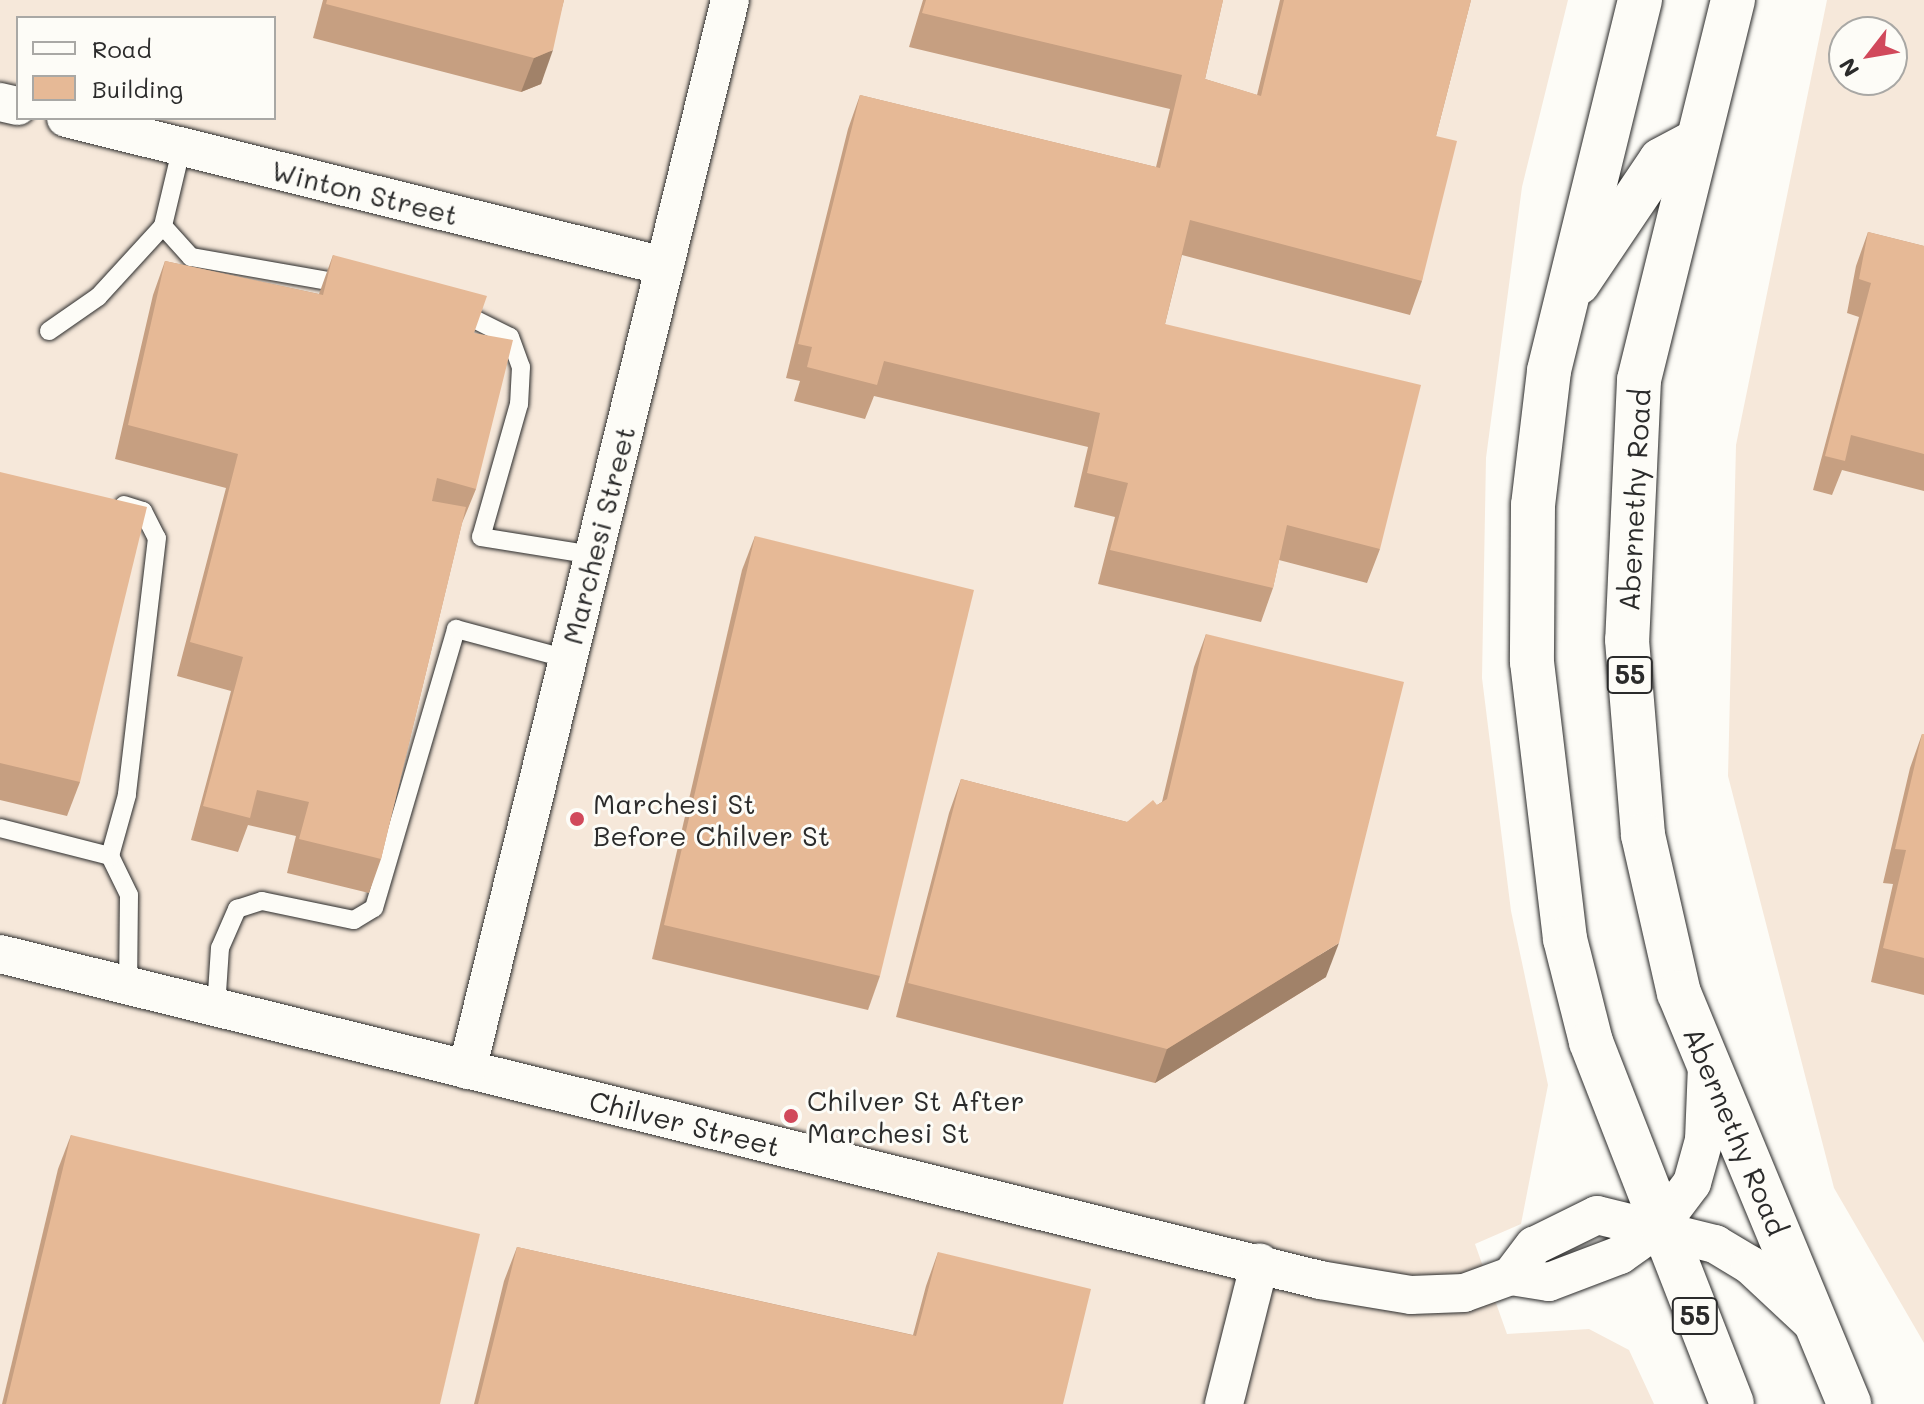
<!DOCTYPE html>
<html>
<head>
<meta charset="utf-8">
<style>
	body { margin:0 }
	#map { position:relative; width:1924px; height:1404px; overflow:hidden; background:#fdfcf7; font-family:Mali,sans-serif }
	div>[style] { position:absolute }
	.built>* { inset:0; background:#f6e8da }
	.roads { filter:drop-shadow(0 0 2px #2b2b2b) drop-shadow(0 0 2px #2b2b2b) }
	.lane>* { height:18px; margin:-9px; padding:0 9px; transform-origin:9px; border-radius:9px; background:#fdfcf7 }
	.street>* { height:38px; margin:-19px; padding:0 19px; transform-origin:19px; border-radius:19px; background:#fdfcf7 }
	.primary>* { height:44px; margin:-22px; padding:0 22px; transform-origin:22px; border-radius:22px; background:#fdfcf7 }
	.wall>* { inset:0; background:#c69f81 }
	.shaded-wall>* { inset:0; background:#a18269 }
	.building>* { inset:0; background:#e6b996 }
	.dots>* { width:22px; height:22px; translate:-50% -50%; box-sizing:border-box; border:4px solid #fdfcf7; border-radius:50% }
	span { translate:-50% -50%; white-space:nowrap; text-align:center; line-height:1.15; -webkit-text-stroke:6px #fdfcf7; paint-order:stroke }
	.shield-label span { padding:2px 6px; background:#fdfcf7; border:2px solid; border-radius:6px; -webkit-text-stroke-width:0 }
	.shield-label { font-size:26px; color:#2b2b2b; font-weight:700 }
	.street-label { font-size:28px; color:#2b2b2b }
	.poi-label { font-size:28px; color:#2b2b2b }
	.left { translate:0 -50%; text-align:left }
	.legend { position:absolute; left:16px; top:16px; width:260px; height:104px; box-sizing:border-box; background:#fdfcf7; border:2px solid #a9a8a5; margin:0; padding:10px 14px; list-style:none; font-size:24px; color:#2b2b2b }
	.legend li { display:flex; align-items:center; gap:16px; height:40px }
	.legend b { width:40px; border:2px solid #a9a8a5 }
	.north { position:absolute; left:1828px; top:16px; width:80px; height:80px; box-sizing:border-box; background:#fdfcf7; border:2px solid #a9a8a5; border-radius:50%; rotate:239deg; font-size:22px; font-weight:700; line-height:32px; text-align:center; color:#2b2b2b }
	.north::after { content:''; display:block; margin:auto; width:28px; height:36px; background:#d1495b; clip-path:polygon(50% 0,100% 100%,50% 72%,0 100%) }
</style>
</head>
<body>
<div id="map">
	<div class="built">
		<div style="clip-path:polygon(evenodd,0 0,1568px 0,1522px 187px,1486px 458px,1482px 678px,1511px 911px,1548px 1085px,1521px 1224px,1475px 1244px,1507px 1334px,1589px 1329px,1629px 1350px,1654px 1404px,0 1404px,0 0,18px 18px,274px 18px,274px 118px,18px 118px,18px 18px)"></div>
		<div style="clip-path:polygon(evenodd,1827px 0,1924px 0,1924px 1343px,1834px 1188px,1728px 776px,1736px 445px,1827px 0,1844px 32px,1892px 32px,1892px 80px,1844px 80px,1844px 32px)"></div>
	</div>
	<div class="roads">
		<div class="lane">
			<div style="left:182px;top:146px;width:82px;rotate:103.4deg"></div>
			<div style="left:163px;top:226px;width:42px;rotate:47.9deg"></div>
			<div style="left:191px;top:257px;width:157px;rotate:9.9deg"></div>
			<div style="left:456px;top:310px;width:60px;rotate:26.6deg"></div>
			<div style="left:510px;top:337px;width:32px;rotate:70deg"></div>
			<div style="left:521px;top:367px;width:37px;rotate:93deg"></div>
			<div style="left:519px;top:404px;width:138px;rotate:105.9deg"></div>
			<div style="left:481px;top:537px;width:113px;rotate:9.1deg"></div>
			<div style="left:49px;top:331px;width:60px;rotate:-34.8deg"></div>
			<div style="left:98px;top:297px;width:96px;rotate:-47.5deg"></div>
			<div style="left:124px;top:505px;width:20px;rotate:18deg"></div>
			<div style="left:143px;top:511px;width:30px;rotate:63deg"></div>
			<div style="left:157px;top:538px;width:259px;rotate:96.7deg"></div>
			<div style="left:127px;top:795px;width:63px;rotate:105.6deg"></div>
			<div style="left:110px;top:856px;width:43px;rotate:64deg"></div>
			<div style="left:129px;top:895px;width:91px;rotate:90.6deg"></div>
			<div style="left:0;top:828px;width:114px;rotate:14.3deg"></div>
			<div style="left:216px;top:1008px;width:60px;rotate:-86.2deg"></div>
			<div style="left:220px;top:948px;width:43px;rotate:-66.4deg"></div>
			<div style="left:237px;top:909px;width:26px;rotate:-18deg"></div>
			<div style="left:262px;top:901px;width:94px;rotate:11.7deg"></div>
			<div style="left:354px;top:920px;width:23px;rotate:-31deg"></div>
			<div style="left:374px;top:908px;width:291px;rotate:-73.6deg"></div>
			<div style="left:456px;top:629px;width:116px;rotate:15deg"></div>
		</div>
		<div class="street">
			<div style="left:0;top:102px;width:18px;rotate:13deg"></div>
			<div style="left:66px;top:118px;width:616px;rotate:13.9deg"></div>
			<div style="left:0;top:954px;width:1360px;rotate:13.87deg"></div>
			<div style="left:1320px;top:1280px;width:92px;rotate:9.4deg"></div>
			<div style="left:1411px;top:1295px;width:53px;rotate:-2.2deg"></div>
			<div style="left:1464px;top:1293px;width:50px;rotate:-19.9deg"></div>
			<div style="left:1511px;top:1276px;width:38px;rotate:9deg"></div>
			<div style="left:1549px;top:1282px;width:76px;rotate:-20.8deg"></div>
			<div style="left:1620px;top:1255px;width:47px;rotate:-35.4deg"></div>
			<div style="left:1658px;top:1228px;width:56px;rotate:-52.9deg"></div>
			<div style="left:1692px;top:1183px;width:45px;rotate:-74.4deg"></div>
			<div style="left:1704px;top:1140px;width:74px;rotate:-87.7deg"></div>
			<div style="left:467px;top:1070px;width:1102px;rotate:-76.19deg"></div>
			<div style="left:1511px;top:1276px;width:38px;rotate:-53deg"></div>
			<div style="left:1534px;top:1246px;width:70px;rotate:-26.2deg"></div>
			<div style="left:1597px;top:1215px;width:122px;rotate:13.8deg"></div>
			<div style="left:1715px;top:1244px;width:41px;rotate:31deg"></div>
			<div style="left:1750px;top:1265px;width:86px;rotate:43.1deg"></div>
			<div style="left:1224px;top:1404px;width:146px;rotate:-75.8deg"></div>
		</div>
		<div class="primary">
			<div style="left:1640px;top:0;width:382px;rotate:103.8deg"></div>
			<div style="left:1549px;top:371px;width:135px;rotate:96.8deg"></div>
			<div style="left:1533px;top:505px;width:157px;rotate:90.4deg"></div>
			<div style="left:1532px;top:662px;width:279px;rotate:83.2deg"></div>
			<div style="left:1565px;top:939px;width:106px;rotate:75.8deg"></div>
			<div style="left:1591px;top:1042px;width:388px;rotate:68.7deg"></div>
			<div style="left:1733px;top:0;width:391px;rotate:103.9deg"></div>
			<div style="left:1639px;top:380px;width:260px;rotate:92.6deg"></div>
			<div style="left:1627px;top:640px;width:196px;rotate:85.3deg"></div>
			<div style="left:1643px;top:835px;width:162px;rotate:77.2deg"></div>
			<div style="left:1679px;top:993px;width:445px;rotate:67.5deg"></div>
			<div style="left:1578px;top:283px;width:148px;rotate:-56deg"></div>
			<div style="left:1661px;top:160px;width:40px;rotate:-28deg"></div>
		</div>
	</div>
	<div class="wall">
		<div style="clip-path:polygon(323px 0,564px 0,541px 84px,521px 92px,313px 38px)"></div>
		<div style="clip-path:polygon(923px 0,1223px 0,1205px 79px,1257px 95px,1280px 0,1471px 0,1436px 136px,1422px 281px,1410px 315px,1182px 255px,1165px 324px,1380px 549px,1367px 583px,1279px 560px,1273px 588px,1261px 622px,1098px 584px,1115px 517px,1074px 507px,1088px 447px,874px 396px,865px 419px,794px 401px,800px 381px,786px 378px,848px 129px,860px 95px,1156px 167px,1170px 109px,909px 47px)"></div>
		<div style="clip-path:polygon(1868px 232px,1924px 246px,1924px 491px,1842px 470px,1832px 495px,1813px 490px,1859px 317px,1847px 313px,1856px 266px)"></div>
		<div style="clip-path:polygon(333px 255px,474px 333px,476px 489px,462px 523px,381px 859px,369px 893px,287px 873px,296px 836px,248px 825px,238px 852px,191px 840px,231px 691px,177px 676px,226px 488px,115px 459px,153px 295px,165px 261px,319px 294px)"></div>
		<div style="clip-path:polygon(0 472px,80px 782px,67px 816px,0 800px)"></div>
		<div style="clip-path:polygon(755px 536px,880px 976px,868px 1010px,652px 959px,742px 570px)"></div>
		<div style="clip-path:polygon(1206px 634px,1326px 977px,1155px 1083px,896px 1017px,949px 813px,961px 779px,1127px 822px,1157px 805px,1162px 802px,1194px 667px)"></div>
		<div style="clip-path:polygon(1922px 734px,1924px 734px,1924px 995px,1871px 982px,1893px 884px,1883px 883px,1910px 768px)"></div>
		<div style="clip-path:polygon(71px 1135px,440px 1404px,2px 1404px,58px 1169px)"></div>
		<div style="clip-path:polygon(517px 1247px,913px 1335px,926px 1286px,938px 1252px,1063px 1404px,474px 1404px,504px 1281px)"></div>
	</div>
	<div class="shaded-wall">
		<div style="clip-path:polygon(553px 50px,541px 84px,521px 92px,534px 58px)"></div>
		<div style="clip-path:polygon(1339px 943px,1326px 977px,1155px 1083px,1167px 1049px)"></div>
	</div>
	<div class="building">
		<div style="clip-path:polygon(327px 0,564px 0,553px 50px,534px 58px,326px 4px)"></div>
		<div style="clip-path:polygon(926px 0,1223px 0,1205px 79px,1261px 96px,1284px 0,1471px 0,1436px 136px,1457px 141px,1422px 281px,1190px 220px,1165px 324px,1421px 385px,1380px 549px,1287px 525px,1273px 588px,1110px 550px,1128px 483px,1087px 473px,1100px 413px,884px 361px,877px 385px,807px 367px,812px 347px,798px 344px,860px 95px,1160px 168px,1182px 75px,922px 13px)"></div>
		<div style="clip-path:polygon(1868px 232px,1924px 246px,1924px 454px,1851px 435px,1845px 461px,1825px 456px,1871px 283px,1859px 279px)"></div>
		<div style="clip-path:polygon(333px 255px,487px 296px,474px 333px,513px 340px,476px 489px,437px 478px,432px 501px,466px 507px,381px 859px,299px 839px,309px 802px,257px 790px,250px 818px,203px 806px,243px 657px,190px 642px,238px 454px,128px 425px,165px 261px,323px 295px)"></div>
		<div style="clip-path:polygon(0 472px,147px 507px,80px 782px,0 763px)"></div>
		<div style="clip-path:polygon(755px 536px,974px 590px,880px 976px,664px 925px)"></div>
		<div style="clip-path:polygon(1206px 634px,1404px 682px,1339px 943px,1167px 1049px,908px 983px,961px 779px,1127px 822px,1153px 800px,1157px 805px,1167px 799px)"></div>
		<div style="clip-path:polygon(1922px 734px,1924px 734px,1924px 958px,1883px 948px,1906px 850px,1895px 849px)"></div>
		<div style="clip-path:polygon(71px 1135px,480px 1234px,440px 1404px,6px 1404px)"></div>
		<div style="clip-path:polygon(517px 1247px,916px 1336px,938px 1252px,1091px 1289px,1063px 1404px,478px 1404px)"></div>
	</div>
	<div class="dots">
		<div style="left:577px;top:819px;background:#d1495b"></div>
		<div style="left:791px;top:1116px;background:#d1495b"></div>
	</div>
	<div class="shield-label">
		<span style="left:1630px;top:675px">55</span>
		<span style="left:1695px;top:1316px">55</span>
	</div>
	<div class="street-label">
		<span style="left:365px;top:192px;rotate:14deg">Winton Street</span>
		<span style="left:1634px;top:500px;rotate:-87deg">Abernethy Road</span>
		<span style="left:598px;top:535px;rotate:-76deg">Marchesi Street</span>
		<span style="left:685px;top:1123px;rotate:14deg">Chilver Street</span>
		<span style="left:1736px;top:1131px;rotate:67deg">Abernethy Road</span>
	</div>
	<div class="poi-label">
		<span class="left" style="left:593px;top:819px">Marchesi St<br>Before Chilver St</span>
		<span class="left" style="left:807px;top:1116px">Chilver St After<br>Marchesi St</span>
	</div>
	<ul class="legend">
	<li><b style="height:10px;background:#fdfcf7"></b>Road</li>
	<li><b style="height:22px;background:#e6b996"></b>Building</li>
	</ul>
	<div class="north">N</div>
</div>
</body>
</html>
